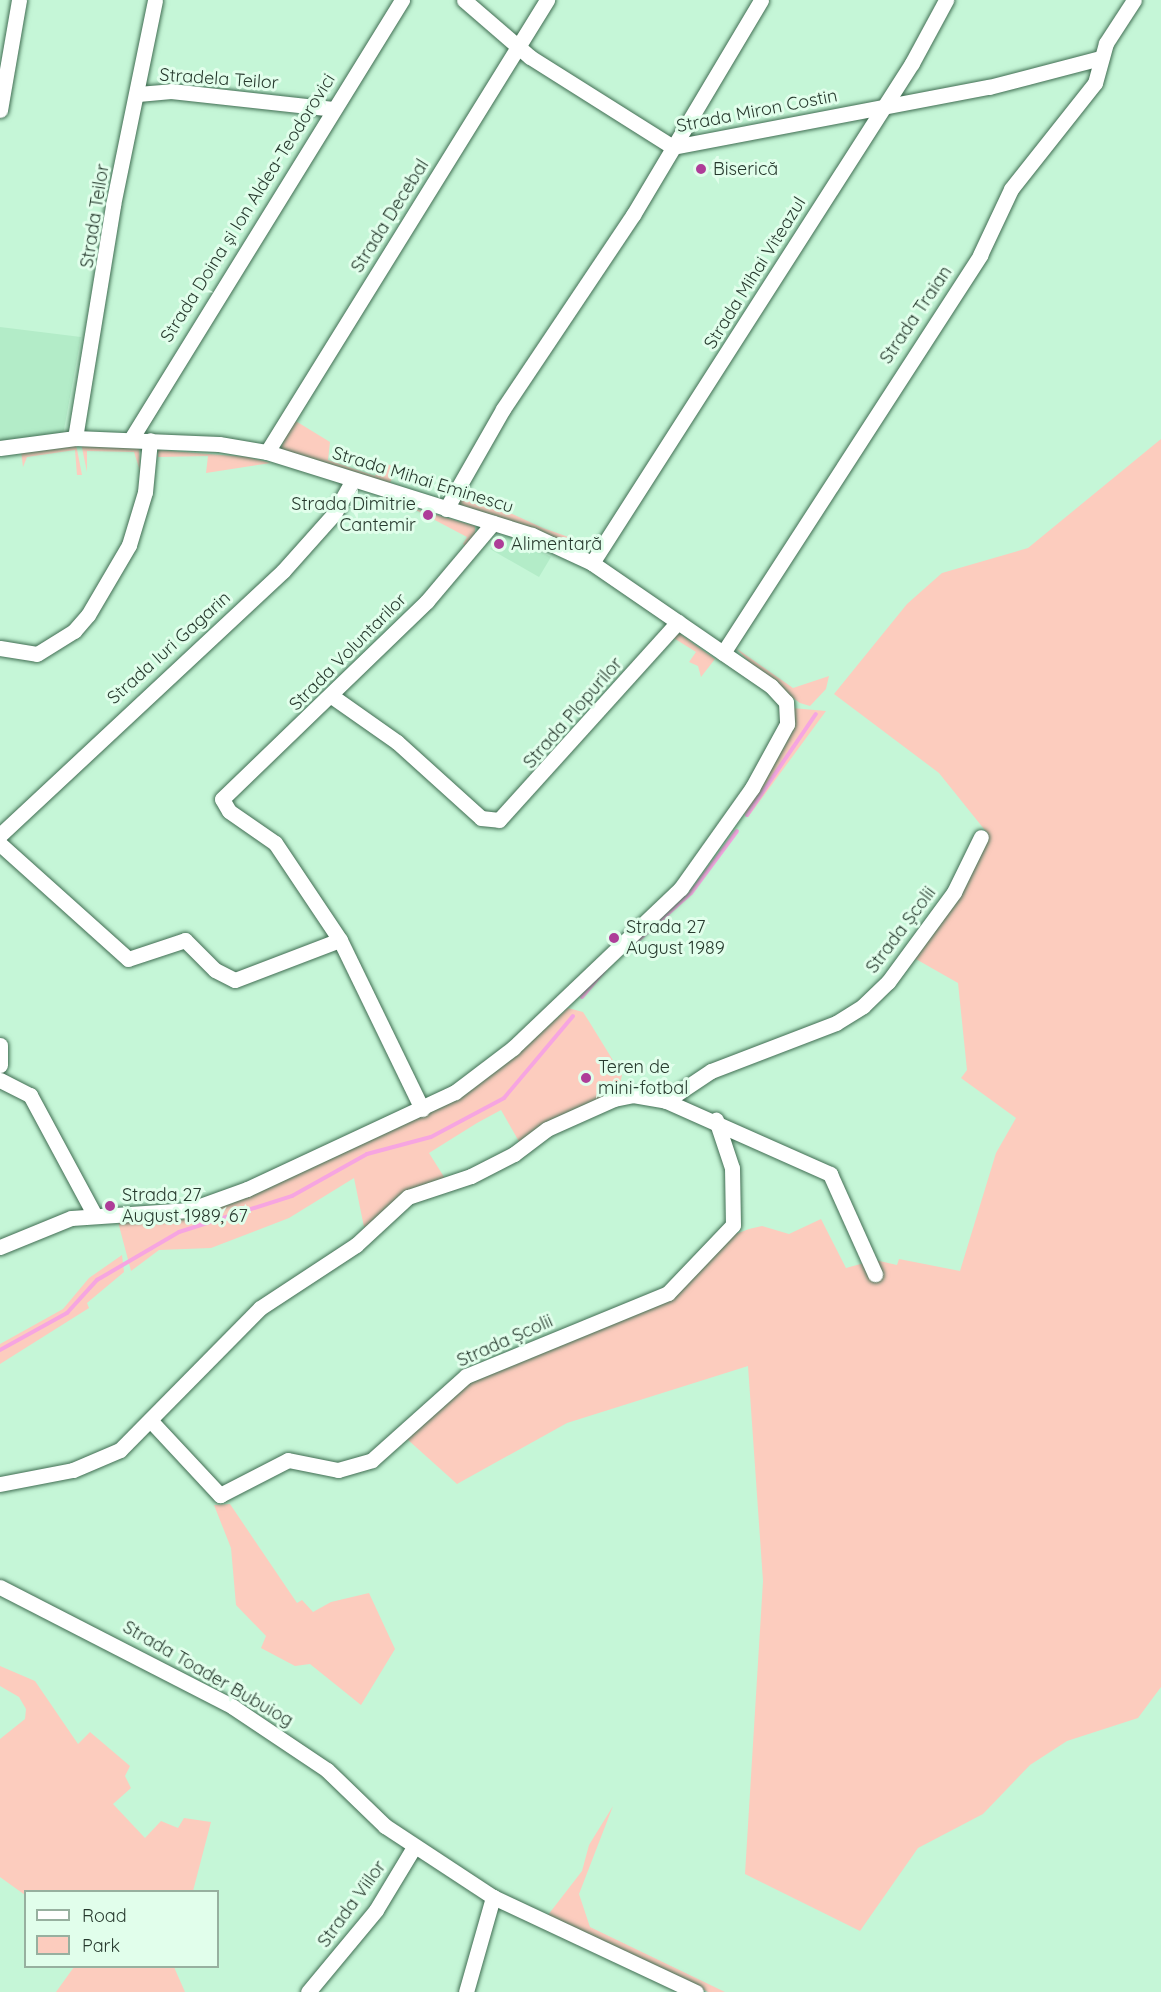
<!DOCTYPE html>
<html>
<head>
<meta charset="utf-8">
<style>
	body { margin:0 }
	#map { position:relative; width:1161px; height:1992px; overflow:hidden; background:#c5f6d7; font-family:Quicksand,sans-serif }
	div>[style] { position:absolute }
	.built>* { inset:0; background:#b3ecc8 }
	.green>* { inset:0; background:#fcccbe }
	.stream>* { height:4px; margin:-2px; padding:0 2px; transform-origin:2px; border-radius:2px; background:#f6a5e1 }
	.roads { filter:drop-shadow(0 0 2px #406d52) drop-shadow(0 0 2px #406d52) }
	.minor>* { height:15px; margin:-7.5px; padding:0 7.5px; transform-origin:7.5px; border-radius:7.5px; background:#fff }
	.dots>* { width:16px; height:16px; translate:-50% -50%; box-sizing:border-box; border:3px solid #e1feeb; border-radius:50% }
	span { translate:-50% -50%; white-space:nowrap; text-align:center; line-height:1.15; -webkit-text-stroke:6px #e1feeb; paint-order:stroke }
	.street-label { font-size:18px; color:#273a2e }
	.poi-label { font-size:18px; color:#273a2e }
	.left { translate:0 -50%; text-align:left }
	.right { translate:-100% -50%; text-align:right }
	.legend { position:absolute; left:24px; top:1890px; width:195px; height:78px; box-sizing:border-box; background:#e1feeb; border:2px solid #97b09f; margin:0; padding:8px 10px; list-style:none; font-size:18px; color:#273a2e }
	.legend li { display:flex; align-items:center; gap:12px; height:30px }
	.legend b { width:30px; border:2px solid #97b09f }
</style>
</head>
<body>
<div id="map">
	<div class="built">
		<div style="clip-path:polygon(0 327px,81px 337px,63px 435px,0 443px)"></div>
		<div style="clip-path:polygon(510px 536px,551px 557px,539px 577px,490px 549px,499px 537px)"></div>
	</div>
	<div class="green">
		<div style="clip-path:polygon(294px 420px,330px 442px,328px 460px,375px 476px,382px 462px,397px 468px,390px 483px,437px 499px,280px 449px)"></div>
		<div style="clip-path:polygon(1161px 439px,1161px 1687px,1138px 1718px,1067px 1741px,1030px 1765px,983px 1814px,918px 1848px,860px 1931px,745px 1874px,763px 1581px,748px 1366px,567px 1423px,457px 1484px,407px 1439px,456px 1388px,668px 1299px,725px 1238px,749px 1229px,762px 1226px,789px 1234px,821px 1219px,846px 1268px,875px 1260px,897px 1265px,899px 1259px,960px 1271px,996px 1153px,1016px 1118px,961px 1078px,967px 1070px,958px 983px,914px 958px,988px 834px,939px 773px,834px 694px,907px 604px,942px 573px,1028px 548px)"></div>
		<div style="clip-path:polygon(81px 443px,139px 445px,140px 471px,134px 452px,87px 451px,87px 472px)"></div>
		<div style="clip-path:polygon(76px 444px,82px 475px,77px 475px,75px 450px,27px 457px,23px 467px,21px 451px)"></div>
		<div style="clip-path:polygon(158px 450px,247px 457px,271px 463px,206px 473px,208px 456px,158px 457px)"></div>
		<div style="clip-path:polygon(462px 491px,543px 528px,591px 545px,601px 542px,589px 552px,457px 504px)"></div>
		<div style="clip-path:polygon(412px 508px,475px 526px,475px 533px,467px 547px,463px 544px,467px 537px)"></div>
		<div style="clip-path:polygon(677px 632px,715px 659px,701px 677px,698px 666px,689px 662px,696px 652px,672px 637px)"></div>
		<div style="clip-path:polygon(736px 648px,793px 688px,829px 676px,826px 689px,810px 706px,800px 703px,763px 677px)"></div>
		<div style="clip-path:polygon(792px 708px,826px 711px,748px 817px,742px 811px)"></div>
		<div style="clip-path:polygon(568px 1008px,583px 1012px,590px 1023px,622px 1075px,619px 1089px,546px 1126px,521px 1145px,501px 1110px,477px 1123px,429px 1153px,446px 1180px,364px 1227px,354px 1178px,289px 1218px,211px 1248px,159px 1250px,131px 1271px,117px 1218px,181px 1220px,230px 1202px,513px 1057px)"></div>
		<div style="clip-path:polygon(122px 1255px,124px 1272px,87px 1303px,89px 1308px,0 1364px,0 1344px,63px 1309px,89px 1278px)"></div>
		<div style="clip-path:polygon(230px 1504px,297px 1603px,302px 1600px,313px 1612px,331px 1602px,369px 1593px,395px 1649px,361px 1705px,310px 1664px,295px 1666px,261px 1648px,266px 1636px,236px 1605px,231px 1548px,214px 1505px)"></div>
		<div style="clip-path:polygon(0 1666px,35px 1681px,78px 1744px,90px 1732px,130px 1766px,125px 1776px,131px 1788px,113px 1804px,145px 1838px,161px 1821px,178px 1828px,184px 1818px,211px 1822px,193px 1891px,25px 1895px,0 1877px,0 1739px,25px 1719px,26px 1709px,19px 1697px,0 1686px)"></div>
		<div style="clip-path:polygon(613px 1806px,579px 1894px,590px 1927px,725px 1992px,708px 1992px,548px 1915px,582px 1871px,589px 1845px)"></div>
		<div style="clip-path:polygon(74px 1967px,174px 1967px,185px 1992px,56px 1992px)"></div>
	</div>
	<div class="stream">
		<div style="left:747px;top:815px;width:122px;rotate:-55.7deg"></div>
		<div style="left:626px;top:951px;width:87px;rotate:-41.7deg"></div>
		<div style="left:691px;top:893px;width:77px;rotate:-53.4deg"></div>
		<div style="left:582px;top:997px;width:35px;rotate:-50deg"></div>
		<div style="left:0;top:1350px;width:77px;rotate:-28.9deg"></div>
		<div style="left:67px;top:1313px;width:45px;rotate:-47.7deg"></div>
		<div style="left:97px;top:1280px;width:95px;rotate:-30.3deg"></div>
		<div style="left:179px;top:1232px;width:119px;rotate:-17.7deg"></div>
		<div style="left:292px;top:1196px;width:86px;rotate:-29.2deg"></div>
		<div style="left:367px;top:1154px;width:66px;rotate:-14.9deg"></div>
		<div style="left:431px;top:1137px;width:83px;rotate:-28.1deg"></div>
		<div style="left:504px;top:1098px;width:107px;rotate:-49.9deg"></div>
	</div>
	<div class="roads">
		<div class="minor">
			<div style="left:464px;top:0;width:87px;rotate:40.8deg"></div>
			<div style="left:530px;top:57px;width:169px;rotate:32.2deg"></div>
			<div style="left:673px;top:147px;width:322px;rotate:-10.8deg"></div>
			<div style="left:989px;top:87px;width:115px;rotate:-14.6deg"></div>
			<div style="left:138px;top:94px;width:33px;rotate:-5deg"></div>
			<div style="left:171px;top:91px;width:163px;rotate:6.3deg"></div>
			<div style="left:0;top:110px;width:112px;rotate:-80.2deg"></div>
			<div style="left:75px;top:438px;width:236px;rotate:-80.7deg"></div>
			<div style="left:113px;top:205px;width:209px;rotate:-78.4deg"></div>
			<div style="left:131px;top:439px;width:516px;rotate:-58.31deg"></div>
			<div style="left:0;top:448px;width:76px;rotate:-7.6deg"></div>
			<div style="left:75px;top:438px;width:144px;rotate:2.4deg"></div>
			<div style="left:219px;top:444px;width:49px;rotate:9.5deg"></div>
			<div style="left:267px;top:452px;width:278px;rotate:17.4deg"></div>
			<div style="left:532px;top:535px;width:66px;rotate:25deg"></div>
			<div style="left:592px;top:563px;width:217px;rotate:34.5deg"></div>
			<div style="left:771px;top:686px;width:22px;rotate:47deg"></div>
			<div style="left:786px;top:702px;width:22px;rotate:87deg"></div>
			<div style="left:787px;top:724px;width:73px;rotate:118.7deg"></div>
			<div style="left:752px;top:788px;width:123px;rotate:125.4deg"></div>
			<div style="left:681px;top:888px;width:232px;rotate:136.4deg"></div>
			<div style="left:513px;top:1048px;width:73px;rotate:142.8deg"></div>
			<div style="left:455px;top:1092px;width:230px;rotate:155deg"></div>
			<div style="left:247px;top:1189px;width:62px;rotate:160.1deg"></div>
			<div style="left:189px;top:1210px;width:118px;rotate:176.1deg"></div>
			<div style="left:71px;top:1218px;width:77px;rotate:157.8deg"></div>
			<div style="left:267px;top:452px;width:532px;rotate:-58.22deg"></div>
			<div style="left:446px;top:509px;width:115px;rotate:-60.3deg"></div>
			<div style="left:503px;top:409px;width:234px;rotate:-56.2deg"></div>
			<div style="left:633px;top:215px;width:250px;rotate:-59.2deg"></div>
			<div style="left:592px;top:563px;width:594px;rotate:-57.38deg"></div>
			<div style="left:912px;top:63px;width:72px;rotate:-61.6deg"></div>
			<div style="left:0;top:648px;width:37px;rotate:9deg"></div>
			<div style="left:37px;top:654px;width:44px;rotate:-31.9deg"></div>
			<div style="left:74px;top:631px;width:21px;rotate:-49deg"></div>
			<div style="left:88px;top:615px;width:81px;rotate:-59.6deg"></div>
			<div style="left:129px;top:545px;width:55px;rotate:-73.2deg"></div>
			<div style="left:145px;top:492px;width:52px;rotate:-84.5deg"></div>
			<div style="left:723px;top:653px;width:474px;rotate:-57.1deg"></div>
			<div style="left:980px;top:255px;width:73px;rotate:-64.8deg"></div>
			<div style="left:1011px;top:189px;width:135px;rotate:-51.6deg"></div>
			<div style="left:1095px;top:83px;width:41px;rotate:-74.6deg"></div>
			<div style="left:1106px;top:43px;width:51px;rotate:-56.9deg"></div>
			<div style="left:333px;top:697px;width:78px;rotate:35.1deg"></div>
			<div style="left:397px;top:742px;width:113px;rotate:42.1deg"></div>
			<div style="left:481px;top:818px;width:18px;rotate:6deg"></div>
			<div style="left:499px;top:820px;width:267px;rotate:-47.9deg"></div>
			<div style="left:0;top:835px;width:387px;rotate:-43deg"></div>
			<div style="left:283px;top:571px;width:76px;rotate:-48.2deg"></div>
			<div style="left:334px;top:514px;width:39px;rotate:-61deg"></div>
			<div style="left:0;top:844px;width:172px;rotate:41.9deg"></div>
			<div style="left:128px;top:959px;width:60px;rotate:-18.4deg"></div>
			<div style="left:185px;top:940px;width:42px;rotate:45deg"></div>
			<div style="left:215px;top:970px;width:22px;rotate:27deg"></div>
			<div style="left:235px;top:980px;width:112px;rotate:-20.9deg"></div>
			<div style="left:340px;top:940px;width:188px;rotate:64.1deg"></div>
			<div style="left:340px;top:940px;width:117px;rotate:-123.8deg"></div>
			<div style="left:275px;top:843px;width:56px;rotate:-145.2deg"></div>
			<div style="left:229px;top:811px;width:14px;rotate:-120deg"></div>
			<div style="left:222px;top:799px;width:285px;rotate:-44deg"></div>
			<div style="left:427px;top:601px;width:102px;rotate:-49.8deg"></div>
			<div style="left:0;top:1045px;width:20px;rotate:90deg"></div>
			<div style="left:0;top:1080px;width:34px;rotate:27deg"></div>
			<div style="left:30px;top:1095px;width:135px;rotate:61.7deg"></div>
			<div style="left:666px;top:1101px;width:54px;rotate:-33.7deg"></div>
			<div style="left:711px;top:1071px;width:134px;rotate:-21deg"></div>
			<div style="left:836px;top:1023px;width:32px;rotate:-32deg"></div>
			<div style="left:863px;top:1006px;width:35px;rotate:-44deg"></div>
			<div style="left:888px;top:982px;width:112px;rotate:-53.7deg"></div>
			<div style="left:954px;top:892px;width:61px;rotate:-63.9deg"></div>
			<div style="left:150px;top:1420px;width:103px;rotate:47deg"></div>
			<div style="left:220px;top:1495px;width:76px;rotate:-27.2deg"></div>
			<div style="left:288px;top:1460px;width:51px;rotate:11.3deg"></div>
			<div style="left:338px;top:1470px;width:35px;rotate:-16deg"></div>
			<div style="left:372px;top:1460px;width:126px;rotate:-41.8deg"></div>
			<div style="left:466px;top:1376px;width:218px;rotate:-22.3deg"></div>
			<div style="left:668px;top:1293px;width:94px;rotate:-46.3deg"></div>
			<div style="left:733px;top:1225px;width:57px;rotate:-91deg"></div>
			<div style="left:732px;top:1168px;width:51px;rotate:-108.4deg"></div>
			<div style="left:0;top:1484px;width:74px;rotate:-10.9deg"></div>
			<div style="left:73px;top:1470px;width:51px;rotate:-23.1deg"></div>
			<div style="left:120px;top:1450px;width:199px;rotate:-45.4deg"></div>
			<div style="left:260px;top:1308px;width:115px;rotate:-33.3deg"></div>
			<div style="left:356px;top:1245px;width:71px;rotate:-42.7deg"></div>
			<div style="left:408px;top:1197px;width:66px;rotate:-18.4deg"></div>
			<div style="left:471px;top:1176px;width:48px;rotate:-27.1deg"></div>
			<div style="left:514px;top:1154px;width:41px;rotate:-37.1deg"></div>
			<div style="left:547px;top:1129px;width:73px;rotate:-24.1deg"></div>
			<div style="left:614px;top:1099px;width:19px;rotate:-12deg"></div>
			<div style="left:633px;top:1095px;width:34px;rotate:10deg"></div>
			<div style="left:666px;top:1101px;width:180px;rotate:24deg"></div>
			<div style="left:830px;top:1174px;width:110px;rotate:65.8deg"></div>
			<div style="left:0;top:1587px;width:262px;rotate:27.2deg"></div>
			<div style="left:233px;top:1707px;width:113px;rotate:33.8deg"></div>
			<div style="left:327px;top:1770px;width:81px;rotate:44deg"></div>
			<div style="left:385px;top:1826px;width:129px;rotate:33.3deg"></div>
			<div style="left:493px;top:1897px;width:224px;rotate:25.1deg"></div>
			<div style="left:308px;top:1992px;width:107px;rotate:-50.3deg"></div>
			<div style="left:376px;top:1910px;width:74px;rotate:-58.9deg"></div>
			<div style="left:466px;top:1992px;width:99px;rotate:-74.1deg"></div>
		</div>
	</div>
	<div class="dots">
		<div style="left:701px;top:169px;background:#ae3d98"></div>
		<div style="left:428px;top:515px;background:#ae3d98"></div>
		<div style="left:499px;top:544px;background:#ae3d98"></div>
		<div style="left:614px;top:938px;background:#ae3d98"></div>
		<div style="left:586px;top:1078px;background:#ae3d98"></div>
		<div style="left:110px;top:1206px;background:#ae3d98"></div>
	</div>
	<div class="street-label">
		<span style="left:219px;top:79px;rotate:4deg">Stradela Teilor</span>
		<span style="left:757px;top:111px;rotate:-11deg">Strada Miron Costin</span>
		<span style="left:248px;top:208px;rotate:-58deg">Strada Doina și Ion Aldea-Teodorovici</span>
		<span style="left:95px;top:216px;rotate:-81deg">Strada Teilor</span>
		<span style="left:390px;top:216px;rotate:-58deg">Strada Decebal</span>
		<span style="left:755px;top:273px;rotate:-58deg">Strada Mihai Viteazul</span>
		<span style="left:916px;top:315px;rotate:-56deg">Strada Traian</span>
		<span style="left:423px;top:480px;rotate:17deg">Strada Mihai Eminescu</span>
		<span style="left:169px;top:648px;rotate:-42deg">Strada Iuri Gagarin</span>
		<span style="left:348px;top:652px;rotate:-45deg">Strada Voluntarilor</span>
		<span style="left:573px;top:713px;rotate:-49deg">Strada Plopurilor</span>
		<span style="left:901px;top:930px;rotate:-53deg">Strada Școlii</span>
		<span style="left:505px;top:1341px;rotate:-24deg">Strada Școlii</span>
		<span style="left:208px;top:1674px;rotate:30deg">Strada Toader Bubuiog</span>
		<span style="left:352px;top:1904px;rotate:-54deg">Strada Viilor</span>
	</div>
	<div class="poi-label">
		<span class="left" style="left:713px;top:169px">Biserică</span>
		<span class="right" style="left:416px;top:515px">Strada Dimitrie<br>Cantemir</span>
		<span class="left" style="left:511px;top:544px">Alimentară</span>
		<span class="left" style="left:626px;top:938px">Strada 27<br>August 1989</span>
		<span class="left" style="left:598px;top:1078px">Teren de<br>mini-fotbal</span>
		<span class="left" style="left:122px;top:1206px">Strada 27<br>August 1989, 67</span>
	</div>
	<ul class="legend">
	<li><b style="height:8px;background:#fff"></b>Road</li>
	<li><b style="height:16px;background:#fcccbe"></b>Park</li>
	</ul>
</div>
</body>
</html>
